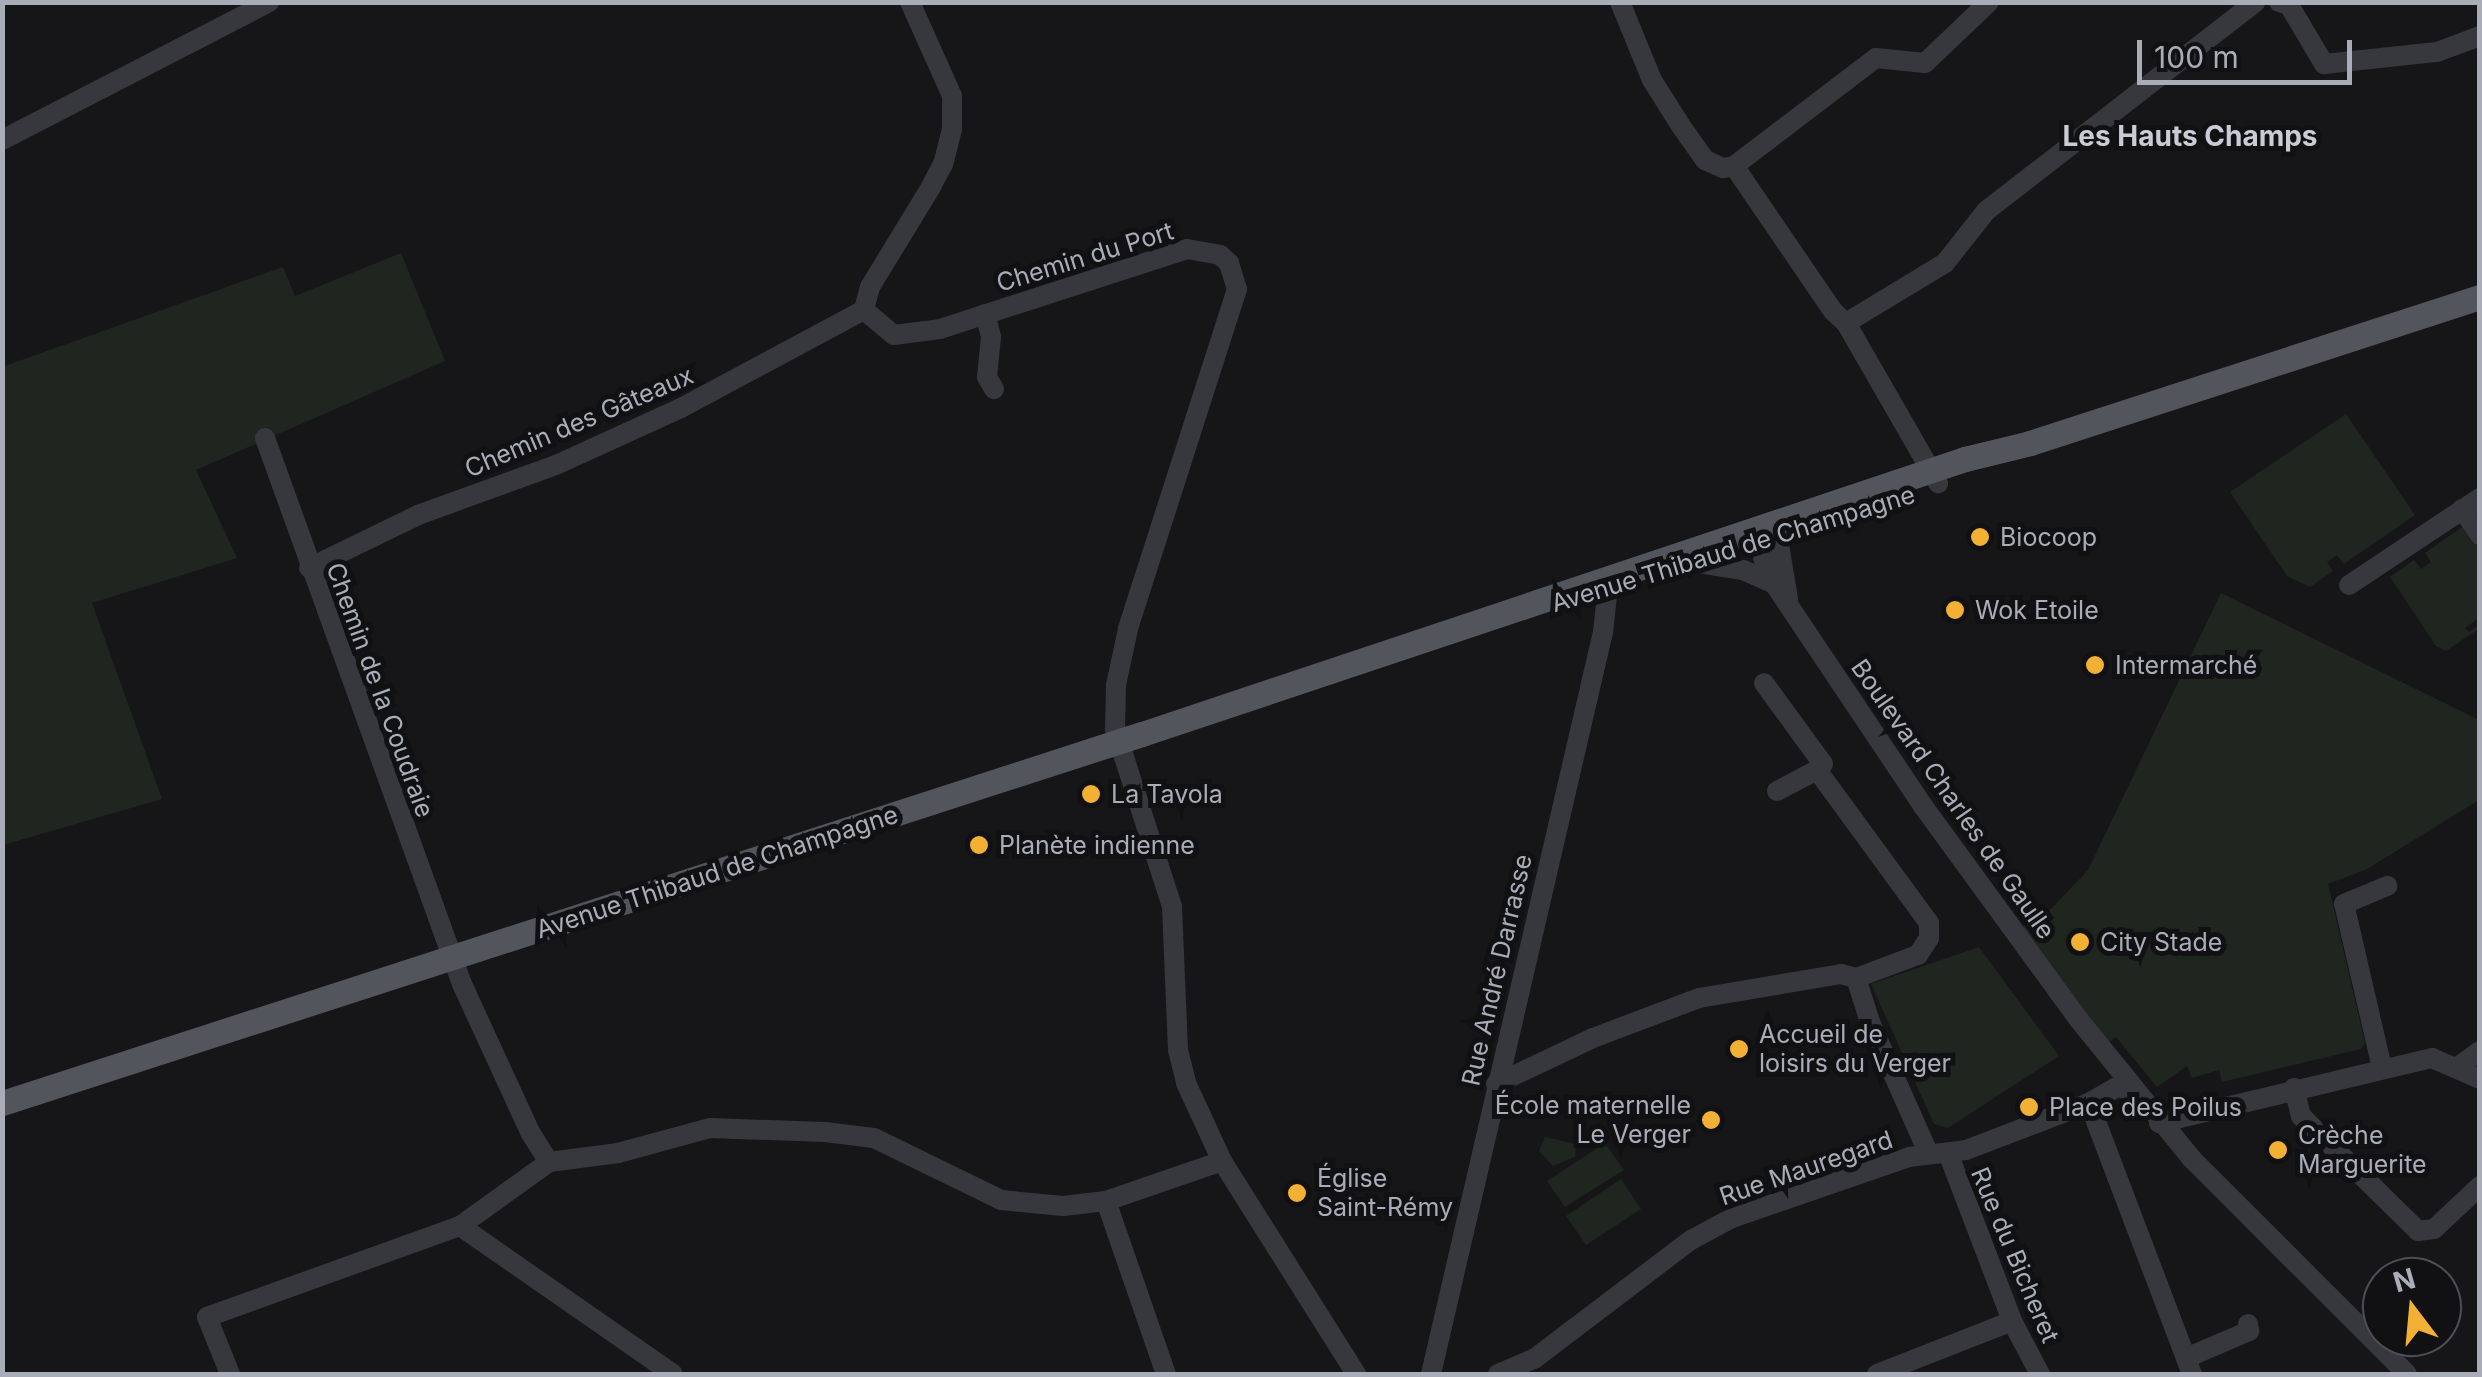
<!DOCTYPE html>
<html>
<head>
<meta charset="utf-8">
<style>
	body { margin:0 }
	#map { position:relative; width:2482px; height:1377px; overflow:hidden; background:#161618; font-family:Inter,sans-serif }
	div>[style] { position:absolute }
	.green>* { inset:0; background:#1e261f }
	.minor>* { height:20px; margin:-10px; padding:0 10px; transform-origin:10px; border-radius:10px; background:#37383d }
	.major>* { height:25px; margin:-12.5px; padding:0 12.5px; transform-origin:12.5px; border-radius:12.5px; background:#53555c }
	.dots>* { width:28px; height:28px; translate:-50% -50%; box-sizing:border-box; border:5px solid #111113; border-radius:50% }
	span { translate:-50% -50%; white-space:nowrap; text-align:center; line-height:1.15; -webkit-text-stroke:10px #111113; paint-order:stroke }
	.street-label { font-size:25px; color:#a8adb8 }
	.poi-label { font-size:25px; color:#a8adb8 }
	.left { translate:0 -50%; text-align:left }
	.right { translate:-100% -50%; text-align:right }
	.neighbourhood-label { font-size:28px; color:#c9ccd4; font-weight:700 }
	.frame { position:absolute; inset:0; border:5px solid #a8adb8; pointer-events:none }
	.north { position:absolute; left:2362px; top:1257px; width:100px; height:100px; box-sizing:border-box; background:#111113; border:2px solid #4d4f55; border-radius:50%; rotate:344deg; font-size:28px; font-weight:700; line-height:40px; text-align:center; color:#a8adb8 }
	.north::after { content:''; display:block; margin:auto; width:35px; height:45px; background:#f2b134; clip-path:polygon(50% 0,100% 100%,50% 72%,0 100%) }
	.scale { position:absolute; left:2137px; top:40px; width:215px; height:45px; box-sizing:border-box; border:5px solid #a8adb8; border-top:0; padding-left:12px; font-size:30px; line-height:35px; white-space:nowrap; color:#a8adb8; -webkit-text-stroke:8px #111113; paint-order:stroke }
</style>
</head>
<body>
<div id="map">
	<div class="green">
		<div style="clip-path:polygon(401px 253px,445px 361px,196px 470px,237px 558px,92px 603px,162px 799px,3px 845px,2px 367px,283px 267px,295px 296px)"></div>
		<div style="clip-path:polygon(2346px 414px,2415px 515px,2344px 564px,2337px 555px,2327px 562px,2333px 571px,2310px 587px,2287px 576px,2230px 492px)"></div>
		<div style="clip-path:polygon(2465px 525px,2480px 547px,2479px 618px,2465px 628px,2469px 632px,2479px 625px,2479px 633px,2477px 630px,2446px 651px,2436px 646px,2390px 577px,2414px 560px,2421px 569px,2431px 562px,2425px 553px)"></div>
		<div style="clip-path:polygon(2221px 593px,2479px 720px,2479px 800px,2367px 869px,2328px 884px,2365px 1043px,2361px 1049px,2222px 1082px,2219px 1070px,2192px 1078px,2187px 1066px,2157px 1087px,2116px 1037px,2106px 1044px,2022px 927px,2052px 908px,2088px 870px)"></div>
		<div style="clip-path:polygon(1979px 947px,2059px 1056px,1948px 1128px,1934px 1124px,1871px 984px)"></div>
		<div style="clip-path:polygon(1545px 1137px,1576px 1144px,1575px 1157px,1553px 1166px,1539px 1151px)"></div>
		<div style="clip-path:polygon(1605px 1143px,1624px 1170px,1565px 1207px,1547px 1181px)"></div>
		<div style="clip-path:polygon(1621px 1179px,1641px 1209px,1586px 1245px,1566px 1216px)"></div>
	</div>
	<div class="minor">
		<div style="left:910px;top:2px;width:103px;rotate:65.9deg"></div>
		<div style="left:952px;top:96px;width:33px;rotate:90deg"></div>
		<div style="left:952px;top:129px;width:36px;rotate:104deg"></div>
		<div style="left:943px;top:164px;width:26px;rotate:118deg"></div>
		<div style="left:931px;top:187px;width:117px;rotate:121.4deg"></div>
		<div style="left:870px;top:287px;width:24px;rotate:105deg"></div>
		<div style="left:864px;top:310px;width:39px;rotate:40deg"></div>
		<div style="left:894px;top:335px;width:46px;rotate:-7.4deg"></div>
		<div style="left:940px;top:329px;width:260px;rotate:-17.9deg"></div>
		<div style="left:1187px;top:249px;width:34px;rotate:10deg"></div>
		<div style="left:1220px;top:255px;width:12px;rotate:42deg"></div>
		<div style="left:1229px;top:263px;width:27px;rotate:73deg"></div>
		<div style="left:1237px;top:289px;width:357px;rotate:107.8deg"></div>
		<div style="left:1128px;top:629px;width:57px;rotate:102.1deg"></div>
		<div style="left:1116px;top:685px;width:44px;rotate:91.3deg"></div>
		<div style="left:1115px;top:729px;width:187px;rotate:72.2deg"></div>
		<div style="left:1172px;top:907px;width:143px;rotate:87.6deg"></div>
		<div style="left:1178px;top:1050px;width:34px;rotate:76deg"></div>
		<div style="left:1186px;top:1083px;width:86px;rotate:65.2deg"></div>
		<div style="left:1222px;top:1161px;width:252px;rotate:57.8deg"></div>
		<div style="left:1620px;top:2px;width:84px;rotate:67.7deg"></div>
		<div style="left:1652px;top:80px;width:54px;rotate:57.8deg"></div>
		<div style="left:1681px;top:126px;width:42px;rotate:54.8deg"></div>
		<div style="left:1705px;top:160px;width:20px;rotate:24deg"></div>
		<div style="left:1723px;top:168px;width:11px;rotate:-10deg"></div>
		<div style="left:1734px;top:166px;width:176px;rotate:55.7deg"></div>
		<div style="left:1833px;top:311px;width:18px;rotate:43deg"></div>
		<div style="left:1846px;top:323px;width:185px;rotate:60.1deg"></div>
		<div style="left:2279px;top:2px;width:10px;rotate:17deg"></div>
		<div style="left:2289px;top:5px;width:69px;rotate:59.3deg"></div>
		<div style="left:2324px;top:64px;width:114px;rotate:-6.1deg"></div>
		<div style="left:2437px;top:52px;width:46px;rotate:-20.4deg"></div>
		<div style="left:2px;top:140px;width:301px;rotate:-27.3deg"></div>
		<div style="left:1734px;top:166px;width:178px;rotate:-37.3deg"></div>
		<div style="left:1876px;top:58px;width:49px;rotate:5.8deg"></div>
		<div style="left:1925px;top:63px;width:88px;rotate:-43.6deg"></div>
		<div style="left:985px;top:314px;width:24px;rotate:75deg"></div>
		<div style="left:991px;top:337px;width:40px;rotate:95.7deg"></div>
		<div style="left:987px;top:377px;width:14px;rotate:60deg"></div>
		<div style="left:1846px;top:323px;width:116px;rotate:-31.2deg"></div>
		<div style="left:1945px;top:263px;width:66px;rotate:-51.7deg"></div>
		<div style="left:1986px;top:211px;width:341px;rotate:-37.8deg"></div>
		<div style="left:265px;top:438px;width:580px;rotate:70.16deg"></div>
		<div style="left:462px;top:984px;width:163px;rotate:65.3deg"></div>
		<div style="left:530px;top:1132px;width:36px;rotate:58deg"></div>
		<div style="left:2462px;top:509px;width:32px;rotate:55deg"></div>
		<div style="left:1765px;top:528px;width:29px;rotate:94deg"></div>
		<div style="left:1763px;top:557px;width:16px;rotate:76deg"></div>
		<div style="left:1767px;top:573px;width:280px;rotate:56.2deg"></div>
		<div style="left:1923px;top:806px;width:265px;rotate:53.9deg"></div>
		<div style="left:2079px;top:1020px;width:178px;rotate:50.9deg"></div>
		<div style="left:2191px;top:1158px;width:305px;rotate:45deg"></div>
		<div style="left:1765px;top:528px;width:17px;rotate:40deg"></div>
		<div style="left:1778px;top:539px;width:61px;rotate:80.5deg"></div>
		<div style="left:1699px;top:563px;width:45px;rotate:9deg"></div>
		<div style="left:1743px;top:570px;width:35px;rotate:24deg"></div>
		<div style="left:309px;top:568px;width:121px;rotate:-25.9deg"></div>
		<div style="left:418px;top:515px;width:147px;rotate:-19.9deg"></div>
		<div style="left:556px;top:465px;width:137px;rotate:-24.5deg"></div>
		<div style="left:681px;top:408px;width:208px;rotate:-28.2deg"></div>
		<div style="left:2349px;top:585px;width:157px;rotate:-33.6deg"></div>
		<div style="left:1777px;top:791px;width:45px;rotate:-27.7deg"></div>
		<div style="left:1856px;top:978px;width:46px;rotate:72.3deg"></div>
		<div style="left:1870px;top:1022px;width:142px;rotate:66deg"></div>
		<div style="left:2459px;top:1066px;width:26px;rotate:-36deg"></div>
		<div style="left:2382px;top:1068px;width:168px;rotate:-103deg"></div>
		<div style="left:2344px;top:904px;width:47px;rotate:-22.7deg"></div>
		<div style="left:1496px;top:1084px;width:107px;rotate:-25.4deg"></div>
		<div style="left:1593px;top:1038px;width:113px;rotate:-20.7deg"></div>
		<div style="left:1699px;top:998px;width:144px;rotate:-9.6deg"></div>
		<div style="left:1841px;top:974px;width:16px;rotate:15deg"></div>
		<div style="left:1856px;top:978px;width:66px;rotate:-20.4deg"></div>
		<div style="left:1918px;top:955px;width:20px;rotate:-57deg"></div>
		<div style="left:1929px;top:938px;width:15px;rotate:-90deg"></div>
		<div style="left:1929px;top:923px;width:190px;rotate:-126.2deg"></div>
		<div style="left:1817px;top:770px;width:8px;rotate:-45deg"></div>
		<div style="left:1823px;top:764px;width:100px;rotate:-126.1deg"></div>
		<div style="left:2294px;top:1088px;width:29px;rotate:76deg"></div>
		<div style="left:2301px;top:1116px;width:164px;rotate:44.5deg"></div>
		<div style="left:2418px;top:1231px;width:16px;rotate:-7deg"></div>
		<div style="left:2434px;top:1229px;width:63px;rotate:-43.1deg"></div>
		<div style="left:2089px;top:1103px;width:290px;rotate:69.2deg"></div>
		<div style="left:2159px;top:1123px;width:281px;rotate:-13.4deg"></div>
		<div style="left:2432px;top:1058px;width:52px;rotate:23.6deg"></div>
		<div style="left:1948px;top:1153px;width:180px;rotate:69.1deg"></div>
		<div style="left:2012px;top:1321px;width:60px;rotate:62.2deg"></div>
		<div style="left:1106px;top:1201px;width:183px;rotate:70.9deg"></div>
		<div style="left:460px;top:1226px;width:259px;rotate:34.8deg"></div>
		<div style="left:2186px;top:1358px;width:69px;rotate:-23.2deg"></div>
		<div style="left:2249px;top:1331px;width:7px;rotate:-98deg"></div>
		<div style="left:230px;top:1374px;width:61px;rotate:-112deg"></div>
		<div style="left:207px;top:1317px;width:269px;rotate:-19.8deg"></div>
		<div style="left:460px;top:1226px;width:110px;rotate:-35.7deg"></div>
		<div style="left:549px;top:1162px;width:70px;rotate:-7.4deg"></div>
		<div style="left:618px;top:1153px;width:95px;rotate:-15.2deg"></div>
		<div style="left:710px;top:1128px;width:115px;rotate:2deg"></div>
		<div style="left:825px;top:1132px;width:49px;rotate:7deg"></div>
		<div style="left:874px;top:1138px;width:141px;rotate:26deg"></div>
		<div style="left:1001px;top:1200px;width:62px;rotate:5.5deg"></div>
		<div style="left:1063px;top:1206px;width:43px;rotate:-6.6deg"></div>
		<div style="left:1106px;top:1201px;width:123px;rotate:-19deg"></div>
		<div style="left:1431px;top:1374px;width:762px;rotate:-76.95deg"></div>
		<div style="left:1603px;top:632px;width:55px;rotate:-83.8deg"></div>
		<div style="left:1498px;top:1374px;width:39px;rotate:-23deg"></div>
		<div style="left:1534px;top:1359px;width:197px;rotate:-37.2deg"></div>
		<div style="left:1691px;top:1240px;width:47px;rotate:-28.2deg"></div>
		<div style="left:1732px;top:1218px;width:187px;rotate:-19deg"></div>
		<div style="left:1909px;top:1157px;width:57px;rotate:-7deg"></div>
		<div style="left:1966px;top:1150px;width:132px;rotate:-20.9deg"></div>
		<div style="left:2089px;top:1103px;width:32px;rotate:-30deg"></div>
		<div style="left:2117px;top:1087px;width:17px;rotate:10deg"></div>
		<div style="left:1877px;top:1374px;width:145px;rotate:-21.4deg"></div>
	</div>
	<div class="major">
		<div style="left:2px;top:1103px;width:1198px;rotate:-17.94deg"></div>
		<div style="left:1142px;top:734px;width:868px;rotate:-18.48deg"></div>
		<div style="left:1965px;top:459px;width:67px;rotate:-13.8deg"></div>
		<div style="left:2030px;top:443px;width:473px;rotate:-18deg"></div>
	</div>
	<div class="dots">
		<div style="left:1980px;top:537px;background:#f2b134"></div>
		<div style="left:1955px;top:610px;background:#f2b134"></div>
		<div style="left:2095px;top:665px;background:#f2b134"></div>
		<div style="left:1091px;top:794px;background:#f2b134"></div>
		<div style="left:979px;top:845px;background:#f2b134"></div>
		<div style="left:2080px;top:942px;background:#f2b134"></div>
		<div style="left:1739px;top:1049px;background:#f2b134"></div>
		<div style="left:2029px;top:1107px;background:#f2b134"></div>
		<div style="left:1711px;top:1120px;background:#f2b134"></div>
		<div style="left:2278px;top:1150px;background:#f2b134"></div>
		<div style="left:1297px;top:1193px;background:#f2b134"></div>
	</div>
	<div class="street-label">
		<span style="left:1085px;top:257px;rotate:-17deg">Chemin du Port</span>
		<span style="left:579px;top:422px;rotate:-23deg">Chemin des Gâteaux</span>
		<span style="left:1733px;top:549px;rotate:-17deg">Avenue Thibaud de Champagne</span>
		<span style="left:380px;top:690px;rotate:70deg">Chemin de la Coudraie</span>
		<span style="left:1953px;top:799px;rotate:55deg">Boulevard Charles de Gaulle</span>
		<span style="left:717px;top:872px;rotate:-18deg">Avenue Thibaud de Champagne</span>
		<span style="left:1497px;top:970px;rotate:-77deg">Rue André Darrasse</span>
		<span style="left:1806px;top:1168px;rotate:-19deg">Rue Mauregard</span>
		<span style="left:2015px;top:1255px;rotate:67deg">Rue du Bicheret</span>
	</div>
	<div class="poi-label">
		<span class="left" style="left:2000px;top:537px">Biocoop</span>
		<span class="left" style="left:1975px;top:610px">Wok Etoile</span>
		<span class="left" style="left:2115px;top:665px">Intermarché</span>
		<span class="left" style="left:1111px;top:794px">La Tavola</span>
		<span class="left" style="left:999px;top:845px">Planète indienne</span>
		<span class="left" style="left:2100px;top:942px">City Stade</span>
		<span class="left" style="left:1759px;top:1049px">Accueil de<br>loisirs du Verger</span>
		<span class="right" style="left:1691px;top:1120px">École maternelle<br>Le Verger</span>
		<span class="left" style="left:2049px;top:1107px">Place des Poilus</span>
		<span class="left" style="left:2298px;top:1150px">Crèche<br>Marguerite</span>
		<span class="left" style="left:1317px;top:1193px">Église<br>Saint-Rémy</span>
	</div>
	<div class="neighbourhood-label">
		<span style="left:2190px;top:136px">Les Hauts Champs</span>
	</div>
	<div class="frame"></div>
	<div class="north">N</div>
	<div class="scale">100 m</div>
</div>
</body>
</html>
